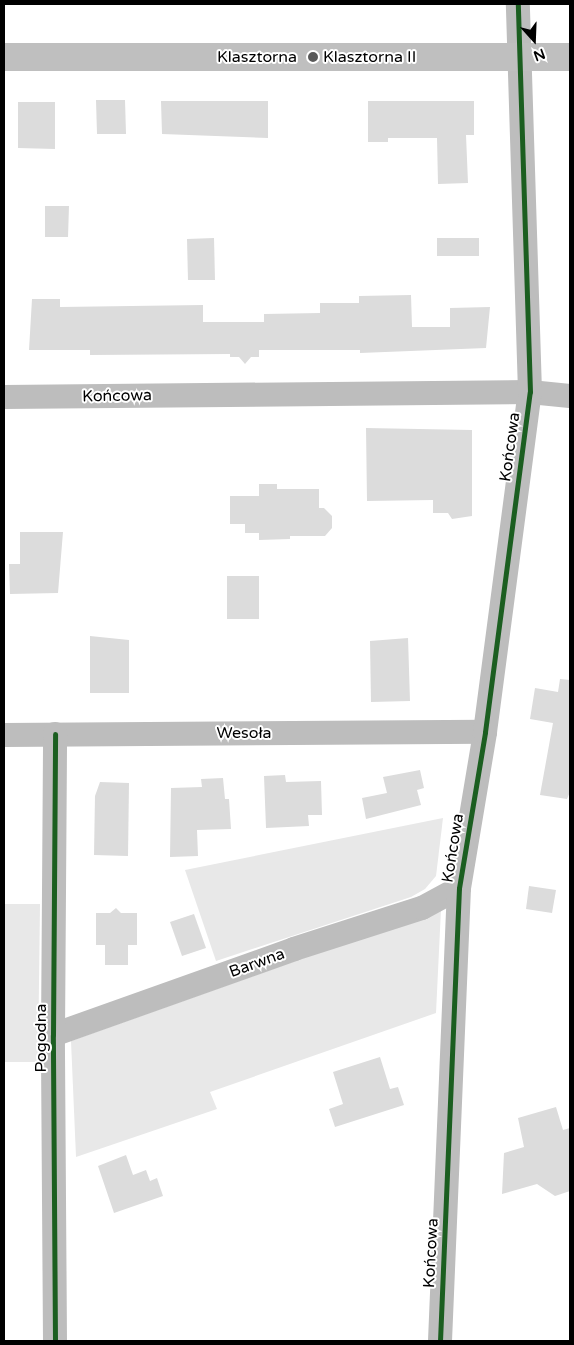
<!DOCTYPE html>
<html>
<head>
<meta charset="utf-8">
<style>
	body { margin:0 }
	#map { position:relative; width:574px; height:1345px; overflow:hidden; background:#fff; font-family:"Varela Round",sans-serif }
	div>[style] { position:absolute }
	.green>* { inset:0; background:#e8e8e8 }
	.building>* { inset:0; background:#dcdcdc }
	.street>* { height:24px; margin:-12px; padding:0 12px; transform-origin:12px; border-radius:12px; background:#bdbdbd }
	.secondary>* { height:28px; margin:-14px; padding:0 14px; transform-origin:14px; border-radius:14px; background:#bfbfbf }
	.cycleway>* { height:5px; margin:-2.5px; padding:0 2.5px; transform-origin:2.5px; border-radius:2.5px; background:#1b5e20 }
	.dots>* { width:14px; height:14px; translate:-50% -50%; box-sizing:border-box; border:2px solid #fff; border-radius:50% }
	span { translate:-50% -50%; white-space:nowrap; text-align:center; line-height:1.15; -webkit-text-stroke:4px #fff; paint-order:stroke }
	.street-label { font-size:16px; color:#000 }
	.poi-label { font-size:16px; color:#000 }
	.left { translate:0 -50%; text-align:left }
	.frame { position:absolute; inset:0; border:5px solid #000; pointer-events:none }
	.north { position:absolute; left:509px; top:15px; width:50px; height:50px; -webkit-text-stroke:4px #fff; paint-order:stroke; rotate:160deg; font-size:14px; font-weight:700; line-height:20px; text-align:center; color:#000 }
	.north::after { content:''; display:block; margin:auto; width:18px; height:22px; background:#000; clip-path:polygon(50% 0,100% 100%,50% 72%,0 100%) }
</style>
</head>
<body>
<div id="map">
	<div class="green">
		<div style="clip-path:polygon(443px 818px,436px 876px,425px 889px,411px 897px,216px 961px,185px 870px)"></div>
		<div style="clip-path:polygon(4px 904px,40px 904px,38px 1062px,4px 1062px)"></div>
		<div style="clip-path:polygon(441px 909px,436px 1013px,210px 1092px,217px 1109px,76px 1157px,71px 1041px)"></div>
	</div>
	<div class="building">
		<div style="clip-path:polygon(96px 100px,125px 100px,126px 134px,97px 134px)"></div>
		<div style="clip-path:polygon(161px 101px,268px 101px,268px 138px,162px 134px)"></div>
		<div style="clip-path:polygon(368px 101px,474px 101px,474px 135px,466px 135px,468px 183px,438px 184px,437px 138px,388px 138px,388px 142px,368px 142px)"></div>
		<div style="clip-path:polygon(18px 102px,55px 102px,55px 149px,18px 148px)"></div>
		<div style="clip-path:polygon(45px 206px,69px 206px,68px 237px,45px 237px)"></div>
		<div style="clip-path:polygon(214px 238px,215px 280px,188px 280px,187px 239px)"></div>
		<div style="clip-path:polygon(437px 238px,479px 238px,479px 256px,437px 256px)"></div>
		<div style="clip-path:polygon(411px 295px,412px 327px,450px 327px,450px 308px,490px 307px,486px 348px,360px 353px,360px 350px,259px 350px,259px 357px,251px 357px,245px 364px,239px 357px,230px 357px,230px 354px,90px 355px,90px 350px,29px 350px,32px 299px,60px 299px,60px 307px,203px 305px,203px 322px,264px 322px,264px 314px,320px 313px,320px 303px,359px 303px,359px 296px)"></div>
		<div style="clip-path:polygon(366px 428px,472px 430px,472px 516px,452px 519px,448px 513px,433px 513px,433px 500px,367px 501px)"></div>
		<div style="clip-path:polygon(259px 484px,277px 484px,277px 489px,319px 489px,319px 508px,324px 508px,332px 516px,332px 528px,325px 536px,290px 536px,290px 539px,259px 540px,259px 533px,245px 533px,245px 524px,230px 524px,230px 496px,259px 496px)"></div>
		<div style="clip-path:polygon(20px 532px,63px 532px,58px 593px,10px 594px,9px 564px,20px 564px)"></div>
		<div style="clip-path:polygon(227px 576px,259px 576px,259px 619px,227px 619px)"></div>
		<div style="clip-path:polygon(90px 636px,129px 640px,129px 693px,90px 693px)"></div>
		<div style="clip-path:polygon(408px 638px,410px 701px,371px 702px,370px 641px)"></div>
		<div style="clip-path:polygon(560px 679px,570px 680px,570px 792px,567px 799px,540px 795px,553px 723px,530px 719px,535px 688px,558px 692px)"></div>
		<div style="clip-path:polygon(420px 770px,424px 788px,417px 790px,421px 805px,366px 819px,362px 798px,387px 793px,383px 777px)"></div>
		<div style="clip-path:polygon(285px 775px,286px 782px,321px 781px,322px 815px,308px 815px,309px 826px,266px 828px,264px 776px)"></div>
		<div style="clip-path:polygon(223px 778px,225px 799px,229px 799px,231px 829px,197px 830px,198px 856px,170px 857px,171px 788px,202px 787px,201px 779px)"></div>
		<div style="clip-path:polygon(100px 782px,129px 783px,128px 856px,94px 855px,95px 796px)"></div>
		<div style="clip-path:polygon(529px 886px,556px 890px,552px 913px,526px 909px)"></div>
		<div style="clip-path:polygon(116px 908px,121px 913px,137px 913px,137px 945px,128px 945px,128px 965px,105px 965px,105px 945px,96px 945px,96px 913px,110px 913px)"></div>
		<div style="clip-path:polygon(194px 914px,206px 948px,182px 956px,170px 922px)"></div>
		<div style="clip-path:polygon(380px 1057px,390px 1089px,398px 1087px,404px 1105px,335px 1127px,329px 1109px,343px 1104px,333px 1072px)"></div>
		<div style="clip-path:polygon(556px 1107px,563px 1130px,570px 1128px,570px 1191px,555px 1196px,537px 1184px,502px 1194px,504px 1153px,524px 1147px,518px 1118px)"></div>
		<div style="clip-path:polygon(126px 1155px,133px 1175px,146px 1170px,150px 1181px,157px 1178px,163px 1196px,114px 1213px,98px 1166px)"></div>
	</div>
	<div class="street">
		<div style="left:4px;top:397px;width:526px;rotate:-0.54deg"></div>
		<div style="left:530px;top:392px;width:40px;rotate:5.7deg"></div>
		<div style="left:4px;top:735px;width:481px;rotate:-0.4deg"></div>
		<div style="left:53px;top:1035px;width:256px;rotate:-19.6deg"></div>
		<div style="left:294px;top:949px;width:134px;rotate:-17.8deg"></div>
		<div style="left:422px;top:908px;width:42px;rotate:-28.4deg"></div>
		<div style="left:55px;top:1341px;width:306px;rotate:-90.4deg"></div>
		<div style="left:53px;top:1035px;width:301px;rotate:-89.6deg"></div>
		<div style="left:440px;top:1341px;width:453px;rotate:-87.6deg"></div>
		<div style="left:459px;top:888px;width:158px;rotate:-80.5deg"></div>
		<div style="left:485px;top:732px;width:343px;rotate:-82.5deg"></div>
		<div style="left:530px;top:392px;width:388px;rotate:-91.8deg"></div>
	</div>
	<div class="secondary">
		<div style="left:4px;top:57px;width:566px"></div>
	</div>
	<div class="cycleway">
		<div style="left:55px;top:1341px;width:306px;rotate:-90.4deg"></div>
		<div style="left:53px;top:1035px;width:301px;rotate:-89.6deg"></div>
		<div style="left:440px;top:1341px;width:453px;rotate:-87.6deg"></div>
		<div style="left:459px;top:888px;width:158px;rotate:-80.5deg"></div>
		<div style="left:485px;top:732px;width:343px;rotate:-82.5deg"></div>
		<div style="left:530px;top:392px;width:388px;rotate:-91.8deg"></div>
	</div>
	<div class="dots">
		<div style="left:313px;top:57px;background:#595959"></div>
	</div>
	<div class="street-label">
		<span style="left:257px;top:57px">Klasztorna</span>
		<span style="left:117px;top:396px;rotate:-1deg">Końcowa</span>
		<span style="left:510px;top:447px;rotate:-82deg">Końcowa</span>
		<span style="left:244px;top:733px">Wesoła</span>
		<span style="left:453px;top:848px;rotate:-81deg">Końcowa</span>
		<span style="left:257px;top:963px;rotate:-20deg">Barwna</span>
		<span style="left:41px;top:1038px;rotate:-90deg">Pogodna</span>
		<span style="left:431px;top:1253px;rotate:-87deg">Końcowa</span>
	</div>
	<div class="poi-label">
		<span class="left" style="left:323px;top:57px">Klasztorna II</span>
	</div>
	<div class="frame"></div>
	<div class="north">N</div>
</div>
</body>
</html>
